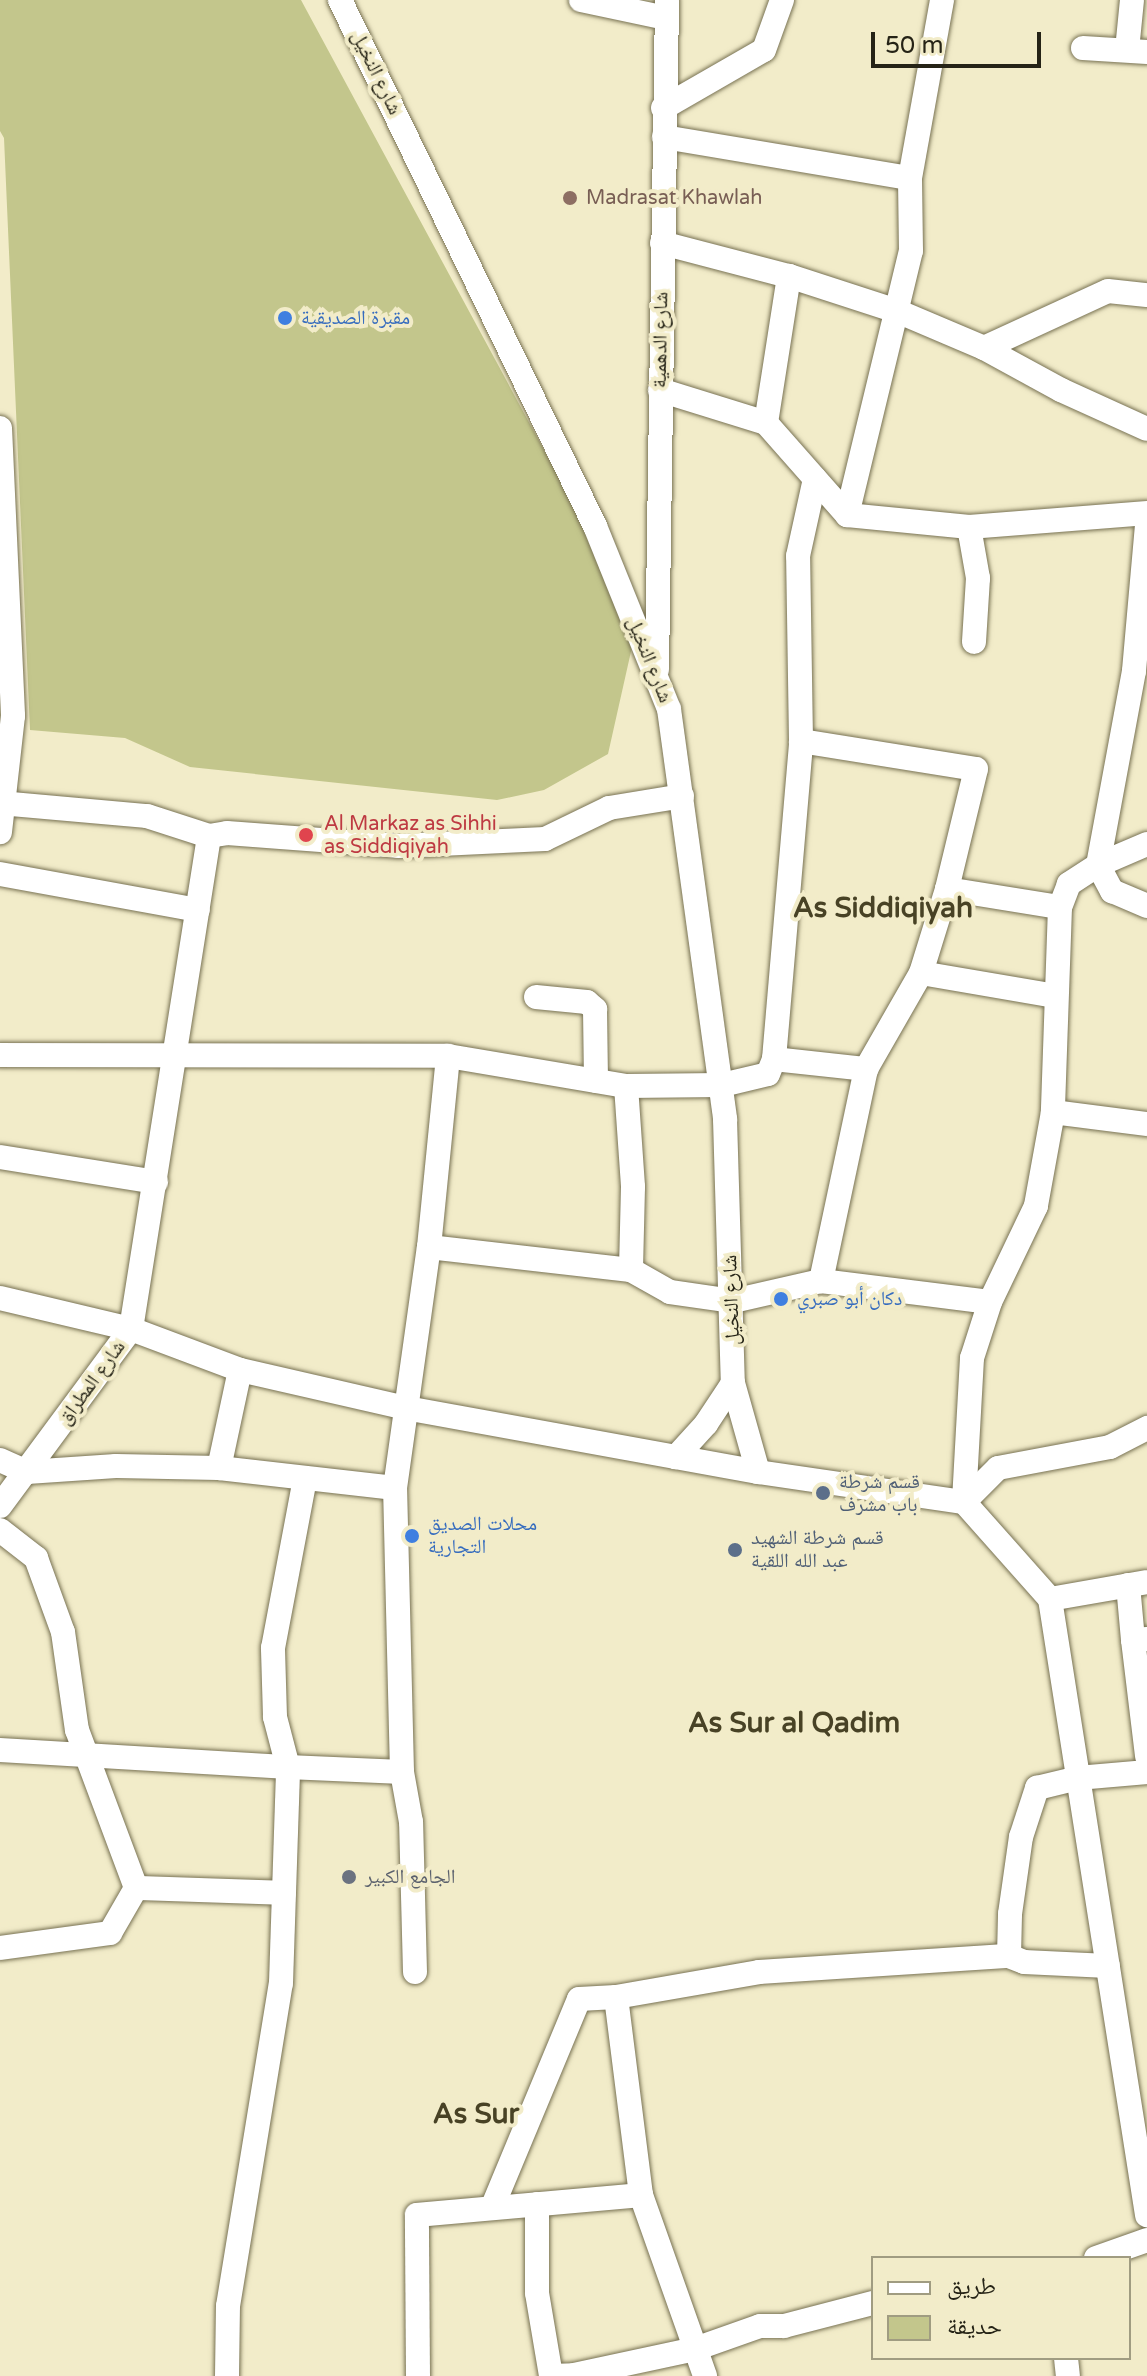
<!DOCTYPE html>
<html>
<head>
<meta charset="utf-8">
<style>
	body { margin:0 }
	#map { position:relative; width:1147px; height:2376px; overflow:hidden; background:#f2ecc9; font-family:"Varela Round","Noto Naskh Arabic",sans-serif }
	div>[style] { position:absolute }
	.green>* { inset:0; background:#c3c68c }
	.roads { filter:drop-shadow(0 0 2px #787253) drop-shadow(0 0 2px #787253) }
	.minor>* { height:24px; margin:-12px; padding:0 12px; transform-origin:12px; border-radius:12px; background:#fff }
	.dots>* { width:22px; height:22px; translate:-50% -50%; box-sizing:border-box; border:4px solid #f2ecc9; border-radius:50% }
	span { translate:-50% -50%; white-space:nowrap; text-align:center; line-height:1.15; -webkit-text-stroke:8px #f2ecc9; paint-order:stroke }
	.street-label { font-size:20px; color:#252316 }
	.education-label { font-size:20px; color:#785e54 }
	.left { translate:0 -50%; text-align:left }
	.shop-label { font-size:20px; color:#366cbe }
	.health-label { font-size:20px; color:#be3a42 }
	.service-label { font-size:20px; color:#4e5e75 }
	.worship-label { font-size:20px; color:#5b616d }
	.district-label { font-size:28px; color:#484225; font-weight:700 }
	.legend { position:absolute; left:871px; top:2256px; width:260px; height:104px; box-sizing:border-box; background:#f2ecc9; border:2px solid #a09c81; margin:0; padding:10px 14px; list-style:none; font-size:24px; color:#252316 }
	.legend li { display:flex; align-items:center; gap:16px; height:40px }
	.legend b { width:40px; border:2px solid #a09c81 }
	.scale { position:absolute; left:871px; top:32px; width:170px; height:36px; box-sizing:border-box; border:4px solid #252316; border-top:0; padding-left:10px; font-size:24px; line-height:28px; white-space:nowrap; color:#252316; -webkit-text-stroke:6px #f2ecc9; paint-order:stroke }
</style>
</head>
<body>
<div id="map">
	<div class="green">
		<div style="clip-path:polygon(0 0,301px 0,592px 539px,632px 647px,608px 754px,544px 790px,497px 800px,190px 767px,125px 738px,30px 730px,4px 138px,0 131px)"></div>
	</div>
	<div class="roads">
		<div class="minor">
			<div style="left:340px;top:0;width:585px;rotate:64.14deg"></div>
			<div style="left:595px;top:526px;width:197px;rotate:68deg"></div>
			<div style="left:669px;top:709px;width:414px;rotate:82.2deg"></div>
			<div style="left:725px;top:1119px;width:264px;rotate:88.3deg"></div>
			<div style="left:733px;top:1383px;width:49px;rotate:123.4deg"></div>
			<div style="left:706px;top:1424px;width:45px;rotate:132.3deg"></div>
			<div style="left:581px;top:0;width:87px;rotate:12deg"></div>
			<div style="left:1083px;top:48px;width:64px;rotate:3.6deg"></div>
			<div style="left:1127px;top:50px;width:50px;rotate:-84.3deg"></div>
			<div style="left:663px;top:108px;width:116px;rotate:-29.9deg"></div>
			<div style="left:764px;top:50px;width:53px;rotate:-70.2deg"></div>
			<div style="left:664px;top:137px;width:249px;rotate:9.5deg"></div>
			<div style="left:662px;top:243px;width:131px;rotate:14.6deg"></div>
			<div style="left:789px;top:276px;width:114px;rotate:18deg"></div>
			<div style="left:897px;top:311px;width:95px;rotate:23deg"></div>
			<div style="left:984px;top:348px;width:88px;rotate:28.6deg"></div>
			<div style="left:1061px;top:390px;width:94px;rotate:24.4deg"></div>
			<div style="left:984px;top:348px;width:136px;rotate:-24.7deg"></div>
			<div style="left:1108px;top:291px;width:39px;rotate:6deg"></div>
			<div style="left:660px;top:390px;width:111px;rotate:17.3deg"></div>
			<div style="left:766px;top:423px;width:123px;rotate:48.6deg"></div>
			<div style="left:847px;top:515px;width:123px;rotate:5.6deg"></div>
			<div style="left:969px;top:527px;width:179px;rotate:-4.5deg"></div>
			<div style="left:766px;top:423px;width:149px;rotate:-81.1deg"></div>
			<div style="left:0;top:428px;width:288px;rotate:87.4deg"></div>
			<div style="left:13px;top:716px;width:117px;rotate:96.4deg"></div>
			<div style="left:847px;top:515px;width:272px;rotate:-76.4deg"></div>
			<div style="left:911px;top:251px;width:73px;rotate:-90.8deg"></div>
			<div style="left:910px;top:178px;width:181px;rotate:-79.8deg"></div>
			<div style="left:1147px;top:525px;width:147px;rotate:95.1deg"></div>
			<div style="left:1134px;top:671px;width:197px;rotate:100.5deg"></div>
			<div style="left:1098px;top:865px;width:35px;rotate:147deg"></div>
			<div style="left:1069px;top:884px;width:25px;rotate:111deg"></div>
			<div style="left:1060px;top:907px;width:205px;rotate:92deg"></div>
			<div style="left:1053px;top:1112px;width:96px;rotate:100.3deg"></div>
			<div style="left:1036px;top:1206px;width:106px;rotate:115.6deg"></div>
			<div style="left:990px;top:1302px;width:59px;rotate:107.8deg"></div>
			<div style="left:972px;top:1358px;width:144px;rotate:93.2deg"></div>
			<div style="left:964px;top:1502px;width:130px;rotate:48.4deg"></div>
			<div style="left:1050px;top:1599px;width:624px;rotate:81.05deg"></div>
			<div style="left:969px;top:527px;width:52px;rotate:80deg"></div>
			<div style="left:978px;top:578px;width:64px;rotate:93.6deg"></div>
			<div style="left:657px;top:669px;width:669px;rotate:-89.14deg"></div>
			<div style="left:801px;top:741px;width:177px;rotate:9.1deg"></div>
			<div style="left:976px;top:769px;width:123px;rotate:103.6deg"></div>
			<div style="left:947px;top:889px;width:88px;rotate:107.2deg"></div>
			<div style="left:921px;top:973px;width:111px;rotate:119.8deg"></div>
			<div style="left:866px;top:1069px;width:217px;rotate:102deg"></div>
			<div style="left:0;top:803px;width:148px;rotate:5.1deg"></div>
			<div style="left:147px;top:816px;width:65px;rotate:17.9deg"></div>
			<div style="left:1147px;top:844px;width:53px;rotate:156.8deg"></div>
			<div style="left:1098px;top:865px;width:30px;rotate:62deg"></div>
			<div style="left:1112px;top:891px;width:38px;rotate:23deg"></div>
			<div style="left:0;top:874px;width:201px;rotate:10.3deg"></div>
			<div style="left:947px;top:889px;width:114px;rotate:9.1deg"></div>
			<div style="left:921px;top:973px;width:137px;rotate:9.7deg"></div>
			<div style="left:536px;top:997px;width:51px;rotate:5.6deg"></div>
			<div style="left:587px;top:1002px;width:11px;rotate:41deg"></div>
			<div style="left:595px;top:1009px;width:72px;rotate:89.2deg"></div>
			<div style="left:0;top:1055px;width:448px;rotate:0.1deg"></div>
			<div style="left:448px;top:1056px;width:181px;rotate:9.6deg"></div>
			<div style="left:626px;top:1086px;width:96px;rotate:-0.6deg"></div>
			<div style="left:722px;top:1085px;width:47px;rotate:-13.4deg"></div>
			<div style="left:768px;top:1074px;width:16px;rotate:-68deg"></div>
			<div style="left:774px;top:1059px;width:319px;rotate:-85.1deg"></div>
			<div style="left:801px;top:741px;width:185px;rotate:-90.9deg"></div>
			<div style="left:798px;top:556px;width:79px;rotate:-77.6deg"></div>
			<div style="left:774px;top:1059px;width:93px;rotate:6.2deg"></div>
			<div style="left:626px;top:1086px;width:101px;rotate:86deg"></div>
			<div style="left:633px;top:1187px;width:83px;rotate:91.4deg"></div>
			<div style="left:1053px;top:1112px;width:95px;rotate:7.3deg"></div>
			<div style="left:0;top:1157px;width:158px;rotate:9.1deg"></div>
			<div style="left:429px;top:1247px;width:203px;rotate:6.5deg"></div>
			<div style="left:631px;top:1270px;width:45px;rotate:29.4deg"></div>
			<div style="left:670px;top:1292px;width:64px;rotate:8.1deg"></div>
			<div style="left:733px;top:1301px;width:90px;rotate:-12.8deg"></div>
			<div style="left:821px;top:1281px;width:170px;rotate:7.1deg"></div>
			<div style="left:0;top:1298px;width:135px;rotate:13.3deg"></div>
			<div style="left:131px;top:1329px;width:116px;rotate:20.6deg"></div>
			<div style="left:240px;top:1370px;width:170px;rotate:12.9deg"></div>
			<div style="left:406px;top:1408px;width:358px;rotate:10.3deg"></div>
			<div style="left:758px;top:1472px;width:208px;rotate:8.3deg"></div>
			<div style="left:964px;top:1502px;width:48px;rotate:-45deg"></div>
			<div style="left:998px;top:1468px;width:114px;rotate:-10.6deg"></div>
			<div style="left:1110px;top:1447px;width:42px;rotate:-27.2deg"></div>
			<div style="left:733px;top:1383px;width:92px;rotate:74.3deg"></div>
			<div style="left:0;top:1460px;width:30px;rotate:24deg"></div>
			<div style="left:27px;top:1472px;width:89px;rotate:-3.9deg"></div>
			<div style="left:116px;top:1466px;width:103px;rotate:1.1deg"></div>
			<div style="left:219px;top:1468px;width:177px;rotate:6.5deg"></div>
			<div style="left:219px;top:1468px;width:100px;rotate:-77.9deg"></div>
			<div style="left:0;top:1506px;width:220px;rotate:-53.5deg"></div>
			<div style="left:131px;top:1329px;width:499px;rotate:-81deg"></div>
			<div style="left:209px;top:836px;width:18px;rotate:-9deg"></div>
			<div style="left:227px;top:833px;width:171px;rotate:4.3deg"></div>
			<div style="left:398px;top:846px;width:147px;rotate:-2.7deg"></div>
			<div style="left:545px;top:839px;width:71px;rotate:-25.8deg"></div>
			<div style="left:609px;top:808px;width:74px;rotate:-9.3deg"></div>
			<div style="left:0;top:1530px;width:46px;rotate:37.9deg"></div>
			<div style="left:36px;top:1558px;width:79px;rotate:70deg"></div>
			<div style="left:63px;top:1632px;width:99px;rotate:81.9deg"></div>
			<div style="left:77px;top:1730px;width:169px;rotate:69.5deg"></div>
			<div style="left:136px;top:1888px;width:52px;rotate:120deg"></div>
			<div style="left:110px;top:1933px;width:111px;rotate:172.2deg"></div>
			<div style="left:1128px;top:1585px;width:55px;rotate:84.8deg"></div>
			<div style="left:1133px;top:1640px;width:14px;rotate:-4deg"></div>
			<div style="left:1050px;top:1599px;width:98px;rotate:-9.9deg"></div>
			<div style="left:1133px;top:1640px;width:117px;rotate:83.1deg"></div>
			<div style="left:0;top:1750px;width:289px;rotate:3.4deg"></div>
			<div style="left:288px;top:1767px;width:52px;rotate:-104.6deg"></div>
			<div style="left:275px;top:1717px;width:69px;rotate:-91.7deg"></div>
			<div style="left:273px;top:1648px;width:173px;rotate:-79.3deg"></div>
			<div style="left:136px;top:1888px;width:148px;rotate:1.9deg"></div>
			<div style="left:1009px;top:1956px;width:42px;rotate:-88.6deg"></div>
			<div style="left:1010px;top:1914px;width:78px;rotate:-81.9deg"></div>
			<div style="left:1021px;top:1837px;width:52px;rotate:-71.9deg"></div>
			<div style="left:1037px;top:1788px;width:42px;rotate:-13.7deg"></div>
			<div style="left:1078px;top:1778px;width:69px;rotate:-5deg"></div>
			<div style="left:415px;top:1972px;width:150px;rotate:-91.5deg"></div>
			<div style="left:411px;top:1822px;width:51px;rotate:-100.2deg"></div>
			<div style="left:402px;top:1772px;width:284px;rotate:-91.4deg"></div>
			<div style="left:395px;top:1488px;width:243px;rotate:-82deg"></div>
			<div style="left:429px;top:1247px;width:192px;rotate:-84.3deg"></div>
			<div style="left:616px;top:1997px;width:145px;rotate:-9.9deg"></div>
			<div style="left:759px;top:1972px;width:251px;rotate:-3.7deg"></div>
			<div style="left:1009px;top:1956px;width:16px;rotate:22deg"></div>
			<div style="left:1024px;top:1962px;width:84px;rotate:2.7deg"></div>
			<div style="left:537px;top:2204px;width:89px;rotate:90deg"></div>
			<div style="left:537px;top:2293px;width:84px;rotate:80.4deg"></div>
			<div style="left:492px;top:2208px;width:226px;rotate:-67.4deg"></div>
			<div style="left:579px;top:1999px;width:37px;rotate:-3deg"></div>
			<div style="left:616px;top:1997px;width:200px;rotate:82.8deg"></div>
			<div style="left:1096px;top:2258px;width:54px;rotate:-19.4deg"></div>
			<div style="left:1066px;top:2358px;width:18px;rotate:84deg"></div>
			<div style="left:227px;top:2376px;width:70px;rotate:-89.2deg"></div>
			<div style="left:228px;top:2306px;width:327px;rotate:-80.7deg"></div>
			<div style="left:281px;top:1983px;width:216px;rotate:-88.1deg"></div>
			<div style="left:288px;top:1767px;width:114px;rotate:2.5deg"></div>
			<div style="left:418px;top:2376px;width:161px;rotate:-90.4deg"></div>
			<div style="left:417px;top:2215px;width:225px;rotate:-5.1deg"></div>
			<div style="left:641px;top:2195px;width:192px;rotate:70.5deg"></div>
			<div style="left:551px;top:2376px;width:23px;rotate:-2deg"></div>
			<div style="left:574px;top:2375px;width:124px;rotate:-12.1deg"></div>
			<div style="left:695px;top:2349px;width:69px;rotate:-19.5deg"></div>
			<div style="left:760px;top:2326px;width:24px"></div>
			<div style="left:784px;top:2326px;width:92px;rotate:-14.5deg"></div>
		</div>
	</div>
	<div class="dots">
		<div style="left:570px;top:198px;background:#8d6e63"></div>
		<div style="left:285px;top:318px;background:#3f7fe0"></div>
		<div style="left:306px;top:835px;background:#e0444e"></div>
		<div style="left:781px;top:1299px;background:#3f7fe0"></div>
		<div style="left:823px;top:1493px;background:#5c6f8a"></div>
		<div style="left:412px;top:1536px;background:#3f7fe0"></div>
		<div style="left:735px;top:1550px;background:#5c6f8a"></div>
		<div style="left:349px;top:1877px;background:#6b7280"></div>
	</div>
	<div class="street-label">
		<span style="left:376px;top:73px;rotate:64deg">شارع النخيل</span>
		<span style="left:661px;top:340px;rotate:-89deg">شارع الدهمية</span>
		<span style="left:649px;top:660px;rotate:68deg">شارع النخيل</span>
		<span style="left:732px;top:1300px;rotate:-92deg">شارع النخيل</span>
		<span style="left:92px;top:1383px;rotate:-54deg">شارع المطراق</span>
	</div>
	<div class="education-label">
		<span class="left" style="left:586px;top:198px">Madrasat Khawlah</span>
	</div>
	<div class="shop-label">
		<span class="left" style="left:301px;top:318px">مقبرة الصديقية</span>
		<span class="left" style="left:797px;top:1299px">دكان أبو صبري</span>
		<span class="left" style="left:428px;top:1536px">محلات الصديق<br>التجارية</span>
	</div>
	<div class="health-label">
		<span class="left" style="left:324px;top:836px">Al Markaz as Sihhi<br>as Siddiqiyah</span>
	</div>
	<div class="service-label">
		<span class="left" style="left:839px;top:1494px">قسم شرطة<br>باب مشرف</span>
		<span class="left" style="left:751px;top:1550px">قسم شرطة الشهيد<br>عبد الله اللقية</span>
	</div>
	<div class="worship-label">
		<span class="left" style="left:365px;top:1877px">الجامع الكبير</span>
	</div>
	<div class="district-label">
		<span style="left:883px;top:908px">As Siddiqiyah</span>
		<span style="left:794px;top:1723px">As Sur al Qadim</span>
		<span style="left:476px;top:2114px">As Sur</span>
	</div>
	<ul class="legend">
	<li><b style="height:10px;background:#fff"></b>طريق</li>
	<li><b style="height:22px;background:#c3c68c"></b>حديقة</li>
	</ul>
	<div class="scale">50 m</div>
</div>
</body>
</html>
